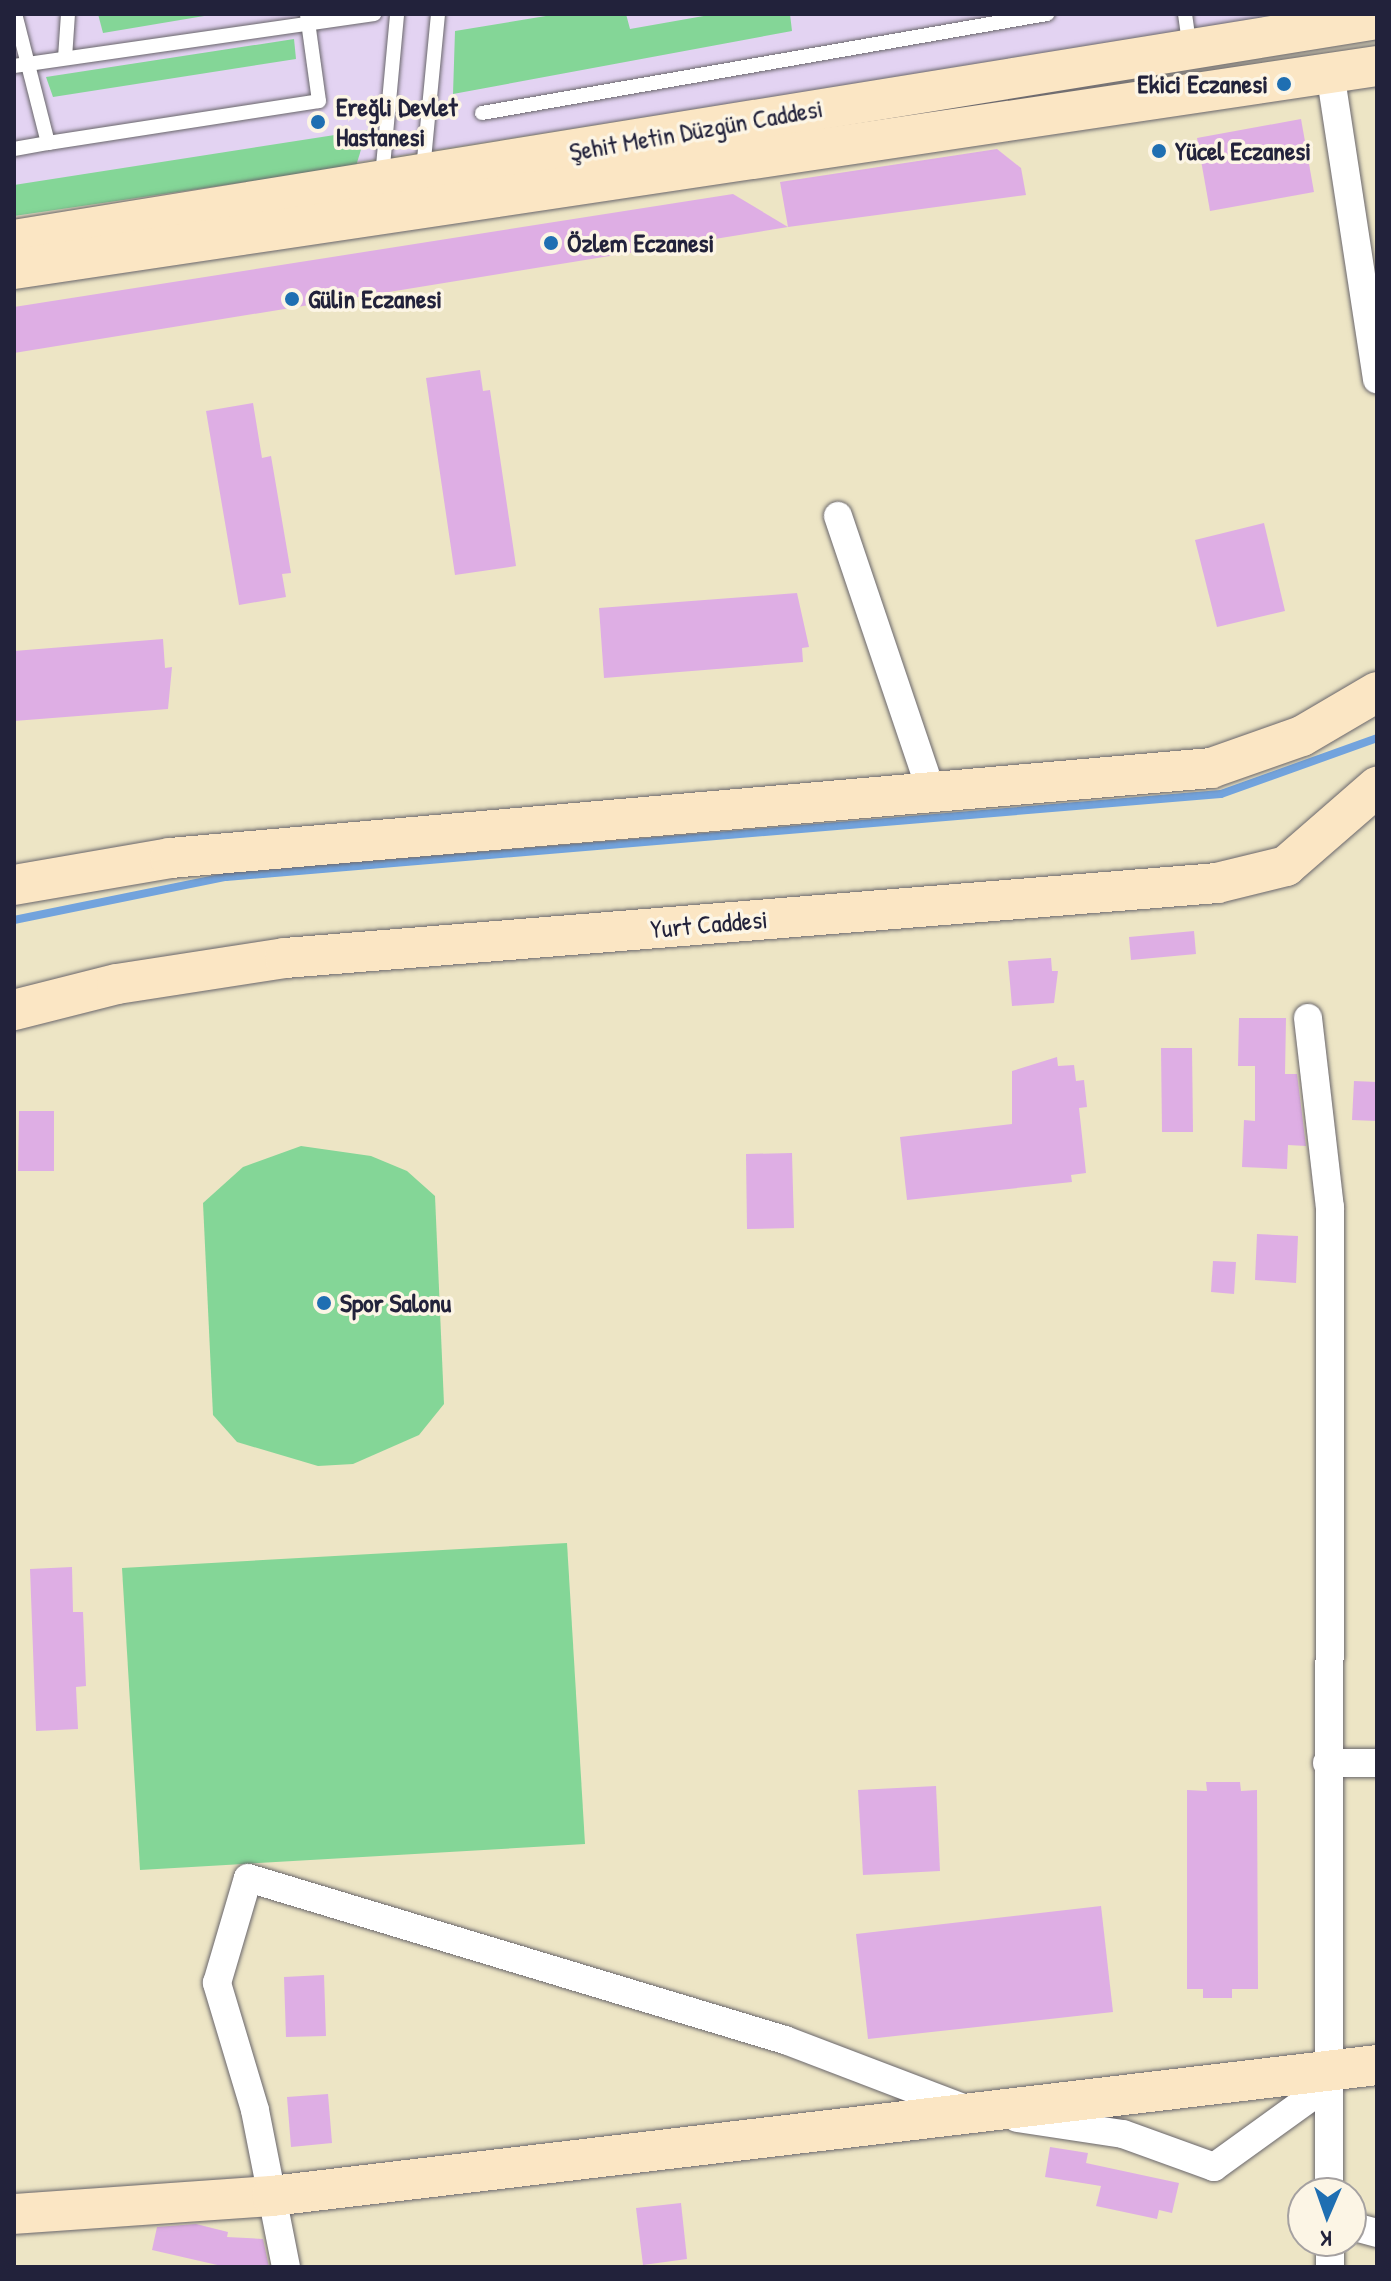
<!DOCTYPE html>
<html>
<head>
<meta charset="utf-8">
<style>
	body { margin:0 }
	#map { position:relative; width:1391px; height:2281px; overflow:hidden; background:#ede5c5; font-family:"Patrick Hand",sans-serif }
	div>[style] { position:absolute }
	.built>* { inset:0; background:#e3d3f2 }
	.green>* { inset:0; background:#84d697 }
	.stream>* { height:8px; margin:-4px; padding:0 4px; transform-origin:4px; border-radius:4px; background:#72a3dd }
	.building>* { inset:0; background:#deaee4 }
	.roads { filter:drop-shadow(0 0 2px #69666b) drop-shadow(0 0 2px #69666b) }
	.lane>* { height:14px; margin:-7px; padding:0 7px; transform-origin:7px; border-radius:7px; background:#fff }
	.street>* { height:28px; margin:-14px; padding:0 14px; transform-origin:14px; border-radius:14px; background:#fff }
	.secondary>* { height:40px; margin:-20px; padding:0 20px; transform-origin:20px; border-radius:20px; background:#fbe6c4 }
	.dots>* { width:22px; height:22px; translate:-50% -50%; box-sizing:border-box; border:4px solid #fcf5e5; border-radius:50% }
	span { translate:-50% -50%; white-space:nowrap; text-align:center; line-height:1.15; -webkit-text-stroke:7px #fcf5e5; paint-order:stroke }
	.poi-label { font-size:26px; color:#22223b; font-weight:700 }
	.right { translate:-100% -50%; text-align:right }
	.left { translate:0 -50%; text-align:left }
	.street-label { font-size:26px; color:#22223b }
	.frame { position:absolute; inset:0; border:16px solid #22223b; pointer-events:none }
	.north { position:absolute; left:1287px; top:2177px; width:80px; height:80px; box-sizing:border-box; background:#fcf5e5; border:2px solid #a5a1a1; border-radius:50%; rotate:182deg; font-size:22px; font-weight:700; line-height:32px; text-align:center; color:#22223b }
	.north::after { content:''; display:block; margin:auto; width:28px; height:36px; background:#1f6fb2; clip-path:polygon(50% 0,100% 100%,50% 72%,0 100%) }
</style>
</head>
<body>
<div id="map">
	<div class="built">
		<div style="clip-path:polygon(14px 14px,1302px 14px,14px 216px)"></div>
	</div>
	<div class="green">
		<div style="clip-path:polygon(98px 14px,216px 14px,103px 33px)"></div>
		<div style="clip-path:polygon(558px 14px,626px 14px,630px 29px,715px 14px,790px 14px,792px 31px,453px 94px,455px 31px)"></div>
		<div style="clip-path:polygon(294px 39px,296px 59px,53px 97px,46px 77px)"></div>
		<div style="clip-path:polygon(367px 130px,356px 166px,14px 216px,14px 185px)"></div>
		<div style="clip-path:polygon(301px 1146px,371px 1156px,407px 1171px,435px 1196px,444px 1404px,419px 1435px,353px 1464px,318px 1466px,237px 1442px,213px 1415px,203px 1203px,243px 1167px)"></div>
		<div style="clip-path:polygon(567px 1543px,585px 1844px,140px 1870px,122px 1568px)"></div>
	</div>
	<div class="stream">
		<div style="left:14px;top:920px;width:216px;rotate:-11.5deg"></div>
		<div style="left:226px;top:877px;width:998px;rotate:-4.77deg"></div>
		<div style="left:1221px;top:794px;width:166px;rotate:-19.7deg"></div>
	</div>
	<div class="building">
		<div style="clip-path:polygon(1301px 119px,1314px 192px,1210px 211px,1197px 138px)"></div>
		<div style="clip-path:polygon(997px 149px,1021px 168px,1026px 195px,788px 227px,780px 182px)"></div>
		<div style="clip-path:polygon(733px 194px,788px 227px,14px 353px,14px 307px)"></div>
		<div style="clip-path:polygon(480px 370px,483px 391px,490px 390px,516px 566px,455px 575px,426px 378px)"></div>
		<div style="clip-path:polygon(253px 403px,262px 458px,271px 456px,291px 573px,282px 574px,286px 597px,239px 605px,206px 411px)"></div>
		<div style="clip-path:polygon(1264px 523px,1285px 611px,1217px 627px,1195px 540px)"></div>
		<div style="clip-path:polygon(797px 593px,809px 647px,802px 648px,803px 662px,604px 678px,599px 608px)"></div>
		<div style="clip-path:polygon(163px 639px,165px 668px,172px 667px,168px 709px,14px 721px,14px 651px)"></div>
		<div style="clip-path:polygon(1194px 931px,1196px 954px,1131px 960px,1129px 937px)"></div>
		<div style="clip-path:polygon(1051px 958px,1052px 971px,1058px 971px,1054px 1003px,1012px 1006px,1008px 961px)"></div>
		<div style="clip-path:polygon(1239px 1018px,1286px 1018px,1285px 1074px,1297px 1074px,1306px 1146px,1288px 1145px,1287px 1169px,1242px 1167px,1244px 1120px,1255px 1121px,1255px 1066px,1238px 1066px)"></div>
		<div style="clip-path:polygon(1161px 1048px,1192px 1048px,1193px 1132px,1162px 1132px)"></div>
		<div style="clip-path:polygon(1057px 1057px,1058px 1066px,1074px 1065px,1076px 1081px,1084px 1080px,1087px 1107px,1079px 1108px,1086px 1173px,1071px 1175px,1072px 1182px,907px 1200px,900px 1137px,1012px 1124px,1012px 1071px)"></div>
		<div style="clip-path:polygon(1354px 1081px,1377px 1082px,1377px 1121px,1352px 1120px)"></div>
		<div style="clip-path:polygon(19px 1111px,54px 1111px,54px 1171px,18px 1171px)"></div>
		<div style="clip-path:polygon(792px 1153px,794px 1228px,747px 1229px,746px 1154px)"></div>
		<div style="clip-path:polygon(1257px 1234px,1298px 1236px,1296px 1283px,1255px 1280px)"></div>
		<div style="clip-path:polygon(1213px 1261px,1236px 1262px,1234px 1294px,1211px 1292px)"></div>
		<div style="clip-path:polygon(72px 1567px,73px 1612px,83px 1612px,86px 1686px,76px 1687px,78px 1729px,36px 1731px,30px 1569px)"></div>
		<div style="clip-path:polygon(1206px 1782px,1240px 1782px,1241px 1791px,1257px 1790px,1258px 1989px,1232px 1989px,1232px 1998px,1203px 1998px,1203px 1989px,1187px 1989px,1187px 1790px,1207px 1791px)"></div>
		<div style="clip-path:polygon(936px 1786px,940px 1871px,863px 1875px,858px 1790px)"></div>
		<div style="clip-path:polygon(1101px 1906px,1113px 2012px,868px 2039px,856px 1934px)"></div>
		<div style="clip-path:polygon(324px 1975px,326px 2036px,286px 2037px,284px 1977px)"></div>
		<div style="clip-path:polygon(328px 2094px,332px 2143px,291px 2147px,287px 2097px)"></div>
		<div style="clip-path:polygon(1050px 2147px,1088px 2153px,1086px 2163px,1179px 2183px,1172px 2213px,1159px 2210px,1157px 2219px,1096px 2206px,1101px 2186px,1045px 2177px)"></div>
		<div style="clip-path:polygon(681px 2203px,687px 2259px,643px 2265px,636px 2208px)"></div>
		<div style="clip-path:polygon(196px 2224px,228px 2232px,227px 2237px,263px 2239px,269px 2267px,226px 2267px,152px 2250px,157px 2227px)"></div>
	</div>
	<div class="roads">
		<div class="lane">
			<div style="left:1185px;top:14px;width:34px;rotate:82deg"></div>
			<div style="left:65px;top:58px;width:44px;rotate:-86.1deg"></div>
			<div style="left:14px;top:66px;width:364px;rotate:-8.2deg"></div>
			<div style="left:482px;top:113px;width:574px;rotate:-9.94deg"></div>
			<div style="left:48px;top:143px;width:274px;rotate:-8.8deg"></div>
			<div style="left:319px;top:101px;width:88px;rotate:-97.9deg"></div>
			<div style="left:14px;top:149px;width:35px;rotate:-10deg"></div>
			<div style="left:48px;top:143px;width:133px;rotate:-104.3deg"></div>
			<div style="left:423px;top:170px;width:157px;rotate:-84.5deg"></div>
			<div style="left:382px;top:177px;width:164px;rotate:-84.7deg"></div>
		</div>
		<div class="street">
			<div style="left:1330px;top:72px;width:311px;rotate:81.3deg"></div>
			<div style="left:838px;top:516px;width:297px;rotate:71.3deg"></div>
			<div style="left:1308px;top:1018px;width:190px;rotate:83.4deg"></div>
			<div style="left:1330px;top:1207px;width:986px;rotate:90.06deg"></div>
			<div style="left:1327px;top:1763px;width:50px"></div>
			<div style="left:1017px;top:2118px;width:107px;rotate:8.6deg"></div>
			<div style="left:1123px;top:2134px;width:97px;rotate:19.9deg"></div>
			<div style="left:1214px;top:2167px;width:142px;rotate:-35.8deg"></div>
			<div style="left:1351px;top:2226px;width:27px;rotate:15deg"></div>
			<div style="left:1330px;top:2241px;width:26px;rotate:90deg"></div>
			<div style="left:286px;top:2267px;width:160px;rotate:-101.2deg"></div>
			<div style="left:255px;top:2110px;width:133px;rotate:-106.7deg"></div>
			<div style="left:217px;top:1983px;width:109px;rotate:-73.6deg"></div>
			<div style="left:248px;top:1878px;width:561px;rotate:16.79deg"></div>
			<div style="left:785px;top:2040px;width:196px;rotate:20.9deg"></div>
		</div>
		<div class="secondary">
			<div style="left:14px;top:240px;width:1381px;rotate:-9.21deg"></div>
			<div style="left:14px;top:269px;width:1378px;rotate:-8.47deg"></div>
			<div style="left:14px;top:885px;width:158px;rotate:-9.8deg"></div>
			<div style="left:170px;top:858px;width:1045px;rotate:-4.94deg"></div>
			<div style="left:1211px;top:768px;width:96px;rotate:-19.4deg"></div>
			<div style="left:1302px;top:736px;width:87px;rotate:-30.4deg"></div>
			<div style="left:14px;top:1010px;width:106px;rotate:-14.2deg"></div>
			<div style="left:117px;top:984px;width:170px;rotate:-8.8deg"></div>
			<div style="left:285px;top:958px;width:935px;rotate:-4.6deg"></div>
			<div style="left:1217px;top:883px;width:71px;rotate:-13.8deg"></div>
			<div style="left:1286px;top:866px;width:121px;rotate:-41deg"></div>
			<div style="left:14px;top:2214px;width:259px;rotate:-4deg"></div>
			<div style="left:272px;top:2196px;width:1113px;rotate:-6.76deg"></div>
		</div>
	</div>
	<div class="dots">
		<div style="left:1284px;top:84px;background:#1f6fb2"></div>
		<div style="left:318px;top:122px;background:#1f6fb2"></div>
		<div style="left:1159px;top:151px;background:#1f6fb2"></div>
		<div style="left:551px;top:243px;background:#1f6fb2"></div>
		<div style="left:292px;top:299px;background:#1f6fb2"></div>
		<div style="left:324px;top:1303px;background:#1f6fb2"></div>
	</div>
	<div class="poi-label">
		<span class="right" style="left:1268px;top:84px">Ekici Eczanesi</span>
		<span class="left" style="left:336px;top:122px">Ereğli Devlet<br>Hastanesi</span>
		<span class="left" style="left:1175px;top:151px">Yücel Eczanesi</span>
		<span class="left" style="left:567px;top:243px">Özlem Eczanesi</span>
		<span class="left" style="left:308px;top:299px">Gülin Eczanesi</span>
		<span class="left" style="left:340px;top:1303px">Spor Salonu</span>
	</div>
	<div class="street-label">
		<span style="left:696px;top:130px;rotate:-10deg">Şehit Metin Düzgün Caddesi</span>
		<span style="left:709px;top:924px;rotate:-5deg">Yurt Caddesi</span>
	</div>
	<div class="frame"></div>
	<div class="north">K</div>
</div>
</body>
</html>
